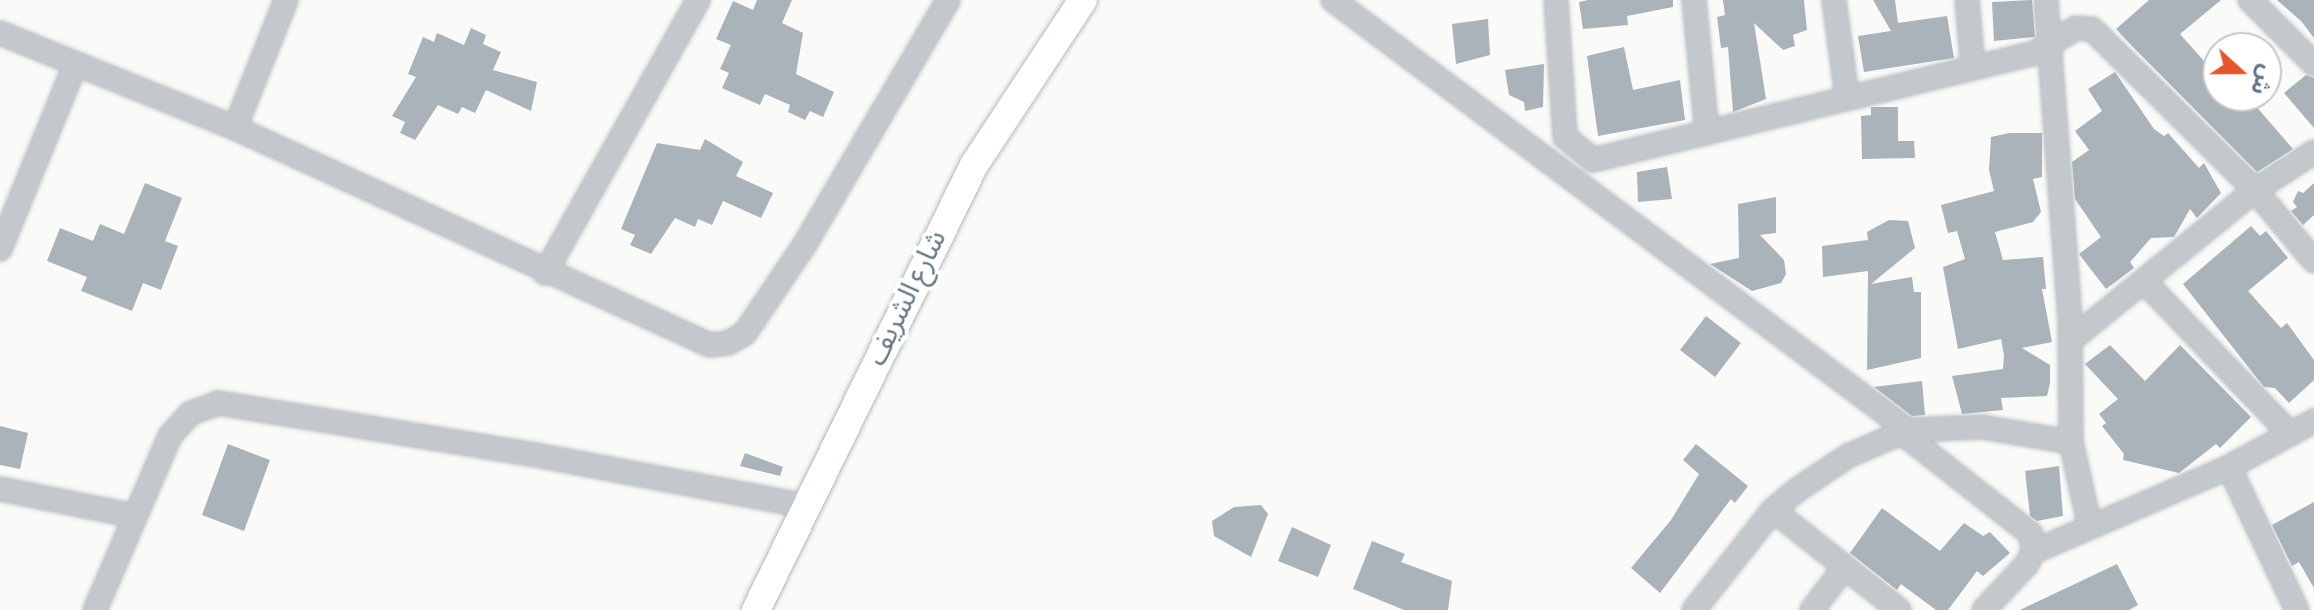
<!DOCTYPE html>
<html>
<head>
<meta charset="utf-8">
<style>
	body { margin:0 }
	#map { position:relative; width:2314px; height:610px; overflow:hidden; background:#fafaf8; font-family:"Alegreya Sans","Noto Sans Arabic",sans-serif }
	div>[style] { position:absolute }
	.building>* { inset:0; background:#aab3b9 }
	.roads { filter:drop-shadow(0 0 2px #b5babe) drop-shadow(0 0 2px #b5babe) }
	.minor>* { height:22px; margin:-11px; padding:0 11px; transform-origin:11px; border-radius:11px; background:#c3c8cc }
	.major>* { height:28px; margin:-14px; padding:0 14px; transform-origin:14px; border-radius:14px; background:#fff }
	span { translate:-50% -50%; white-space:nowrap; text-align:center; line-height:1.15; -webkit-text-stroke:8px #fff; paint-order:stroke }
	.street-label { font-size:28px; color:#657683 }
	.north { position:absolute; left:2202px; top:32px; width:80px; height:80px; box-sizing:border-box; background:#fff; border:2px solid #c1c8cd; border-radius:50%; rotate:111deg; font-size:22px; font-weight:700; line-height:32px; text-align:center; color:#657683 }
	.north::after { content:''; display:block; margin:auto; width:28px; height:36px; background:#e4572e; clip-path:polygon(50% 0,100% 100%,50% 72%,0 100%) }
</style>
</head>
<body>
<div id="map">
	<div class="building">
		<div style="clip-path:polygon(757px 0,792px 0,782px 23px,803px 33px,796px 74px,834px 92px,823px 117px,810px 111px,805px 120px,788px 112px,790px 105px,765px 94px,760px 105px,722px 88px,729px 73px,720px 69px,731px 45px,716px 39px,733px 1px,753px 10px)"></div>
		<div style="clip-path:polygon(1588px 0,1673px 0,1673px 7px,1627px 16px,1628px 25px,1583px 29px,1579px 2px)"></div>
		<div style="clip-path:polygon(1723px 0,1804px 0,1807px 30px,1793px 35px,1795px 46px,1783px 50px,1754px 23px,1766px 99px,1733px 112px,1728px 47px,1721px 48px,1717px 17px,1725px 15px)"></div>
		<div style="clip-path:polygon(1873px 0,1895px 0,1898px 23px,1947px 16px,1954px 58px,1864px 72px,1858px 36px,1891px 31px)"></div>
		<div style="clip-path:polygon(2032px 0,2035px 37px,1994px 41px,1992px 2px)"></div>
		<div style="clip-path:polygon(2149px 0,2221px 0,2180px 34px,2218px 77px,2218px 96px,2247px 96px,2293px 149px,2257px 172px,2131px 45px,2116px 29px)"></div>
		<div style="clip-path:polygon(2277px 0,2314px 0,2314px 38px,2301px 21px)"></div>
		<div style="clip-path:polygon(1488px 19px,1490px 55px,1456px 64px,1452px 24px)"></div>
		<div style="clip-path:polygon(471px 28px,486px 35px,483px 44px,501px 52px,493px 70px,537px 82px,531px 111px,486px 90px,475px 113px,462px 107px,458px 114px,438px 105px,415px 140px,400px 133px,405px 122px,392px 116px,416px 77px,408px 74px,423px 37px,434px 42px,437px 33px,464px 45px)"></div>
		<div style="clip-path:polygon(1624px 47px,1633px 90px,1680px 80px,1685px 120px,1598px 136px,1587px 56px)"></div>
		<div style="clip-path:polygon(1544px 64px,1543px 107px,1525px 111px,1524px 102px,1509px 95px,1505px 70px)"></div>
		<div style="clip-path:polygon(2115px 72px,2154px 129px,2164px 136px,2168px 133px,2199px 168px,2204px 163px,2221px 193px,2197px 218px,2190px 209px,2174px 237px,2151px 238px,2130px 262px,2134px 268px,2106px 289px,2079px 254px,2101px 237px,2075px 199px,2072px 162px,2089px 150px,2075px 131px,2102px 111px,2088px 89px)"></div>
		<div style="clip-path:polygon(2306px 75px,2314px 78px,2314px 128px,2284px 93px)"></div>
		<div style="clip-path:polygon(1871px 107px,1898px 107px,1898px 141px,1914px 141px,1915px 158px,1862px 159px,1861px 116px,1871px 115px)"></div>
		<div style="clip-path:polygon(2009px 133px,2042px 133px,2042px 177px,2033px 179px,2041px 212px,2033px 222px,1995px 232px,2003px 260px,2043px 257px,2046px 289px,2042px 289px,2052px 342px,2022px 348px,2050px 365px,2050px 383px,2047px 396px,2001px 398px,2003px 410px,1962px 414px,1952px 376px,2003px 369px,2004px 355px,2001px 339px,1958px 349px,1943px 267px,1965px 259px,1957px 231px,1948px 233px,1941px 205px,1994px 191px,1989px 170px,1991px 137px)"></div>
		<div style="clip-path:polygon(705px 139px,743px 162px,736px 176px,773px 193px,761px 218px,723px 201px,712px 225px,698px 219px,695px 227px,675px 218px,651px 254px,630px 245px,635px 235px,621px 229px,657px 143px,700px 150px)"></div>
		<div style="clip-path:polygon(1667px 167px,1672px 199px,1638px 202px,1637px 172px)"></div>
		<div style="clip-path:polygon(145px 183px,182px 198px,165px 241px,178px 246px,161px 290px,143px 283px,132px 311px,81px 291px,87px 277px,47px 261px,60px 228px,93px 241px,100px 224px,124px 234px)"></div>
		<div style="clip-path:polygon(2314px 183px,2314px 215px,2303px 225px,2291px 211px,2297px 207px,2293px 202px,2298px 191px,2303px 193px)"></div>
		<div style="clip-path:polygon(1776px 197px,1776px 233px,1760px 235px,1784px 260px,1786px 274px,1781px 283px,1752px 291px,1710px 264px,1739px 258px,1738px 204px)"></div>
		<div style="clip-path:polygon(1889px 220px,1908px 221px,1915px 248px,1871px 284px,1912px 277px,1914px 292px,1921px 292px,1921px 358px,1867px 370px,1868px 271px,1823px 277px,1822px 246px,1868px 240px,1867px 232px)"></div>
		<div style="clip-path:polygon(2251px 226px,2260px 236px,2266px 231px,2288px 258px,2248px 291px,2281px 328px,2287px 323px,2314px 360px,2314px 380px,2289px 403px,2275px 388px,2264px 387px,2183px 284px)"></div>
		<div style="clip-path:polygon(1706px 316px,1741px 343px,1715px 377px,1680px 350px)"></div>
		<div style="clip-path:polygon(2110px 345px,2145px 381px,2180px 345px,2251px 417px,2220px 448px,2216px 444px,2179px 473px,2123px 460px,2124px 454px,2102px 426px,2106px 423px,2099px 414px,2118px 399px,2085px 364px)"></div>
		<div style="clip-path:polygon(1922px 381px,1925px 415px,1912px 416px,1874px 387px)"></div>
		<div style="clip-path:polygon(0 426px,28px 433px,20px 469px,0 465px)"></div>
		<div style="clip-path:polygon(228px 444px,270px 460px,244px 531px,202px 515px)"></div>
		<div style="clip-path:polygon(1696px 444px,1748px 486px,1735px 503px,1731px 499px,1660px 593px,1631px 568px,1671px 520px,1699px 474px,1683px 460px)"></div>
		<div style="clip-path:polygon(745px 453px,783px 467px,780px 476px,740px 466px)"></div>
		<div style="clip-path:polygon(2059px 466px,2063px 516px,2037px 521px,2030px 516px,2025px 471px)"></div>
		<div style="clip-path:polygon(2314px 502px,2314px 588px,2299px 562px,2292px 566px,2272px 525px)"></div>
		<div style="clip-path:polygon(1261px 505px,1268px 514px,1251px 557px,1214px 536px,1212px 521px,1234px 507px)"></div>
		<div style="clip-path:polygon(1882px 508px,1940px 551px,1964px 523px,1983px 536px,1990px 532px,2010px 553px,1983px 576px,1977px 571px,1948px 610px,1936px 610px,1901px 584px,1897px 590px,1850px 553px)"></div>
		<div style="clip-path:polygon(1292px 527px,1331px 545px,1318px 577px,1278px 561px)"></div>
		<div style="clip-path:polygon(1372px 541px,1405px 554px,1401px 562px,1452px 581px,1448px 610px,1404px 610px,1353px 589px)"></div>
		<div style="clip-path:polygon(2117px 564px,2138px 605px,2129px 610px,2020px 610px)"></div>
	</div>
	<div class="roads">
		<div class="minor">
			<div style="left:1333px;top:0;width:718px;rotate:36.79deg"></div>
			<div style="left:1556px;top:0;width:137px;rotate:86.2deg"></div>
			<div style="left:1565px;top:137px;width:36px;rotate:39deg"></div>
			<div style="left:1593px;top:160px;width:455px;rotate:-13.6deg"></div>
			<div style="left:2035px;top:53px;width:48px;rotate:-31.4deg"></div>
			<div style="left:2076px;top:28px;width:16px;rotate:4deg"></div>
			<div style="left:2092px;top:29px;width:229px;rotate:44.6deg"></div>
			<div style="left:2255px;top:190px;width:237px;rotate:140.8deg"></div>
			<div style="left:1694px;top:0;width:134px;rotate:84.4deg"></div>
			<div style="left:1834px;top:0;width:99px;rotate:82.4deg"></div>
			<div style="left:1967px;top:0;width:68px;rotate:85deg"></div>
			<div style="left:2046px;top:0;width:320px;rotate:85.7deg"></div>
			<div style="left:2070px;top:319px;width:123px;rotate:89.5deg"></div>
			<div style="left:2250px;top:0;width:91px;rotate:45deg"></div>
			<div style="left:0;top:33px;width:253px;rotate:22deg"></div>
			<div style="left:235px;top:128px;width:522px;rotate:24.55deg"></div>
			<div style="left:710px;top:345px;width:18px;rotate:-6deg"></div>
			<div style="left:728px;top:343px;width:20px;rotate:-30deg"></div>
			<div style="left:745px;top:333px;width:107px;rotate:-56deg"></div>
			<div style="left:805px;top:244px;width:283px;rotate:-59.6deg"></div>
			<div style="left:235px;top:128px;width:138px;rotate:-68.3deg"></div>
			<div style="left:2314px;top:152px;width:70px;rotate:147.2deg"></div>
			<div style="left:2255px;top:190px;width:92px;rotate:50.3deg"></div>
			<div style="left:0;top:249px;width:199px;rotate:-67.8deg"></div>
			<div style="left:545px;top:273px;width:313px;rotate:-60.7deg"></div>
			<div style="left:2144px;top:281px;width:211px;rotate:46.3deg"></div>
			<div style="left:1901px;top:432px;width:165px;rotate:38.1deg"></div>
			<div style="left:2031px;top:534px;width:18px;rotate:84deg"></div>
			<div style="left:2033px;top:552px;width:13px;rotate:117deg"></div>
			<div style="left:2027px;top:564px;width:63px;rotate:133.1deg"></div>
			<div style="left:2229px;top:467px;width:158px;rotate:64.6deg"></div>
			<div style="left:0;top:489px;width:138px;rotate:11.3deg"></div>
			<div style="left:1773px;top:510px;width:161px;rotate:38.4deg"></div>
			<div style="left:2033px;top:552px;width:214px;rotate:-23.4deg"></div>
			<div style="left:2229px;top:467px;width:97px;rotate:-28.4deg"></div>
			<div style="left:95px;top:610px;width:189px;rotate:-66.7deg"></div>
			<div style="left:170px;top:436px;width:31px;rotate:-48deg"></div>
			<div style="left:191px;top:413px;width:29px;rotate:-20deg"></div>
			<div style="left:218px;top:403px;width:317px;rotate:9.3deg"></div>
			<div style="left:531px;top:454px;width:279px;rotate:10.7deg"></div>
			<div style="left:1694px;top:610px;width:127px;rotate:-51.7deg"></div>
			<div style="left:1773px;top:510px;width:31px;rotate:-40deg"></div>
			<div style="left:1797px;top:490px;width:61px;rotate:-33.7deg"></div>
			<div style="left:1848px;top:456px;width:65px;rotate:-23.4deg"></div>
			<div style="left:1908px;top:430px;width:74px;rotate:-2.3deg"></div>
			<div style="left:1982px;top:427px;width:90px;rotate:9.6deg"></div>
			<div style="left:2071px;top:442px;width:87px;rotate:77.4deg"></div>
			<div style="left:1812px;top:610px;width:54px;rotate:-52.5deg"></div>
		</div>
		<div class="major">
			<div style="left:756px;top:610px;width:496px;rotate:-63.9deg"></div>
			<div style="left:974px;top:165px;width:198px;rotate:-56.6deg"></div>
		</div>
	</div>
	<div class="street-label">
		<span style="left:907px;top:298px;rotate:-64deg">شارع الشريف</span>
	</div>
	<div class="north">ش</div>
</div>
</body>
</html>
